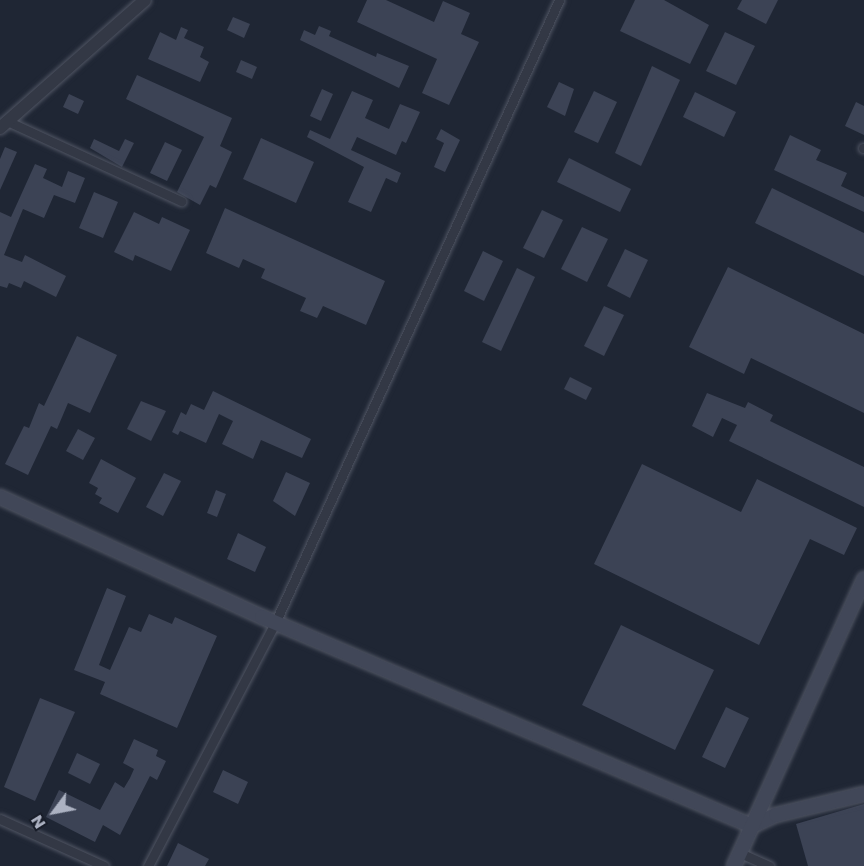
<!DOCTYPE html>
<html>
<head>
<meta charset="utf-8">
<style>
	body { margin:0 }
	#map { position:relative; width:864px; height:866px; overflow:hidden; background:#1f2634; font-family:Poppins,sans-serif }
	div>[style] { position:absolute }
	.building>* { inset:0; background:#3c4355 }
	.roads { filter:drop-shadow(0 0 2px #505563) drop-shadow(0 0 2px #505563) }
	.minor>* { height:9px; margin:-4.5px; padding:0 4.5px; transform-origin:4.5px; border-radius:4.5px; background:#333845 }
	.tertiary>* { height:12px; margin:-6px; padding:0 6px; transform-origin:6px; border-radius:6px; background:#333845 }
	.secondary>* { height:14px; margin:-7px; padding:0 7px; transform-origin:7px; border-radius:7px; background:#414758 }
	span { translate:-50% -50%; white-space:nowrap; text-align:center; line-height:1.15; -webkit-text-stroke:6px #181d29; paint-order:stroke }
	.north { position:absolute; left:24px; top:782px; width:60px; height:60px; -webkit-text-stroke:4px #181d29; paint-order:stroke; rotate:238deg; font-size:16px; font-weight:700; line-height:24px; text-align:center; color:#acb2c2 }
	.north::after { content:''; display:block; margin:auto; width:21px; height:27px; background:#acb2c2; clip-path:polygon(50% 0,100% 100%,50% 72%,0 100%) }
</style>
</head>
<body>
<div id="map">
	<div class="building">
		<div style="clip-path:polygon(367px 0,386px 0,434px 22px,443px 1px,470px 13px,461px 34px,479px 42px,449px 105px,422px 93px,437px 59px,357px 22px)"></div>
		<div style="clip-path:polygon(635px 0,664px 0,709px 25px,690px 64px,620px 31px)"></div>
		<div style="clip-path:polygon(742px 0,778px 0,766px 24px,737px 9px)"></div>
		<div style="clip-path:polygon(233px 17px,250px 24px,244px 38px,227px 30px)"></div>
		<div style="clip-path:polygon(319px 26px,331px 31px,329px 36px,376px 57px,377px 53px,409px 66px,399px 88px,300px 40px,304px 30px,315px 35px)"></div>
		<div style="clip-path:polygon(181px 27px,188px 30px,184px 38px,204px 47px,200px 57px,209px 62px,200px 82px,148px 59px,160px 32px,176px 40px)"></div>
		<div style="clip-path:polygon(725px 32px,755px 46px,736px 85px,706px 71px)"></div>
		<div style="clip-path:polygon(241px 60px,257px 67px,252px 79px,236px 72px)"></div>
		<div style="clip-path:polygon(652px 66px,680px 80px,641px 166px,615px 153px)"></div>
		<div style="clip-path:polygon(137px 75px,232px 118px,220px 146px,232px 152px,216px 188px,210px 185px,200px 205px,177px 192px,204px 137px,126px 99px)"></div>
		<div style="clip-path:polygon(559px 82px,574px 89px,565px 116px,547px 107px)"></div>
		<div style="clip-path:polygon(322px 89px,333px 94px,321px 121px,310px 116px)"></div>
		<div style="clip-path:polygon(352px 91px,373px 100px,365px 118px,389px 129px,400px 104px,420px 112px,406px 143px,402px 141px,396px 155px,357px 137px,351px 150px,401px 173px,397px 183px,386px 178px,371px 212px,348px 202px,364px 167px,307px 137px,310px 130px,330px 139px)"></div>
		<div style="clip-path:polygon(594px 91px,617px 102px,598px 143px,574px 132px)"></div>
		<div style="clip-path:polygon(695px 92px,736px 112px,724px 137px,683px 117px)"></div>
		<div style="clip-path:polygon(69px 94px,84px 101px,78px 114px,63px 107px)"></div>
		<div style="clip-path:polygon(856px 102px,864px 106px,864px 135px,845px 126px)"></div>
		<div style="clip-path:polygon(441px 129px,460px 140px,445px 172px,434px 167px,444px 143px,436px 139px)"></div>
		<div style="clip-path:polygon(790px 135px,821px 150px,816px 160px,847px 173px,841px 186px,864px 197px,864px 212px,774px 170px)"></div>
		<div style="clip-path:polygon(261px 138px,314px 162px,296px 203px,243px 179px)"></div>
		<div style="clip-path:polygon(94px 139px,119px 151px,125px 139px,134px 143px,122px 167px,90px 148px)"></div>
		<div style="clip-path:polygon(165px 142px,182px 150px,167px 181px,150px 173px)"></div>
		<div style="clip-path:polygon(5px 147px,17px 152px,0 190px,0 159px)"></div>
		<div style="clip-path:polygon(569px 158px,631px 189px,620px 212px,557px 182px)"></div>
		<div style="clip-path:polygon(35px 164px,47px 169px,43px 178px,62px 187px,68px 171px,85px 178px,75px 203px,54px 195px,44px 218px,23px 209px,4px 255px,22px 262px,25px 255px,66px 276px,56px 297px,24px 281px,21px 288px,9px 283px,7px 288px,0 286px,0 212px,11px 217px)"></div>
		<div style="clip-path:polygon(772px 188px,864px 233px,864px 276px,755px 223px)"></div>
		<div style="clip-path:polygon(94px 192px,118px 202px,103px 238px,79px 228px)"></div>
		<div style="clip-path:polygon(225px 208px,385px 281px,366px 325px,323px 306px,317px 318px,300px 311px,306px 298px,261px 278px,265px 269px,243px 259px,239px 268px,206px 253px)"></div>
		<div style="clip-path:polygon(542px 210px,563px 220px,544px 258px,523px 248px)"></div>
		<div style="clip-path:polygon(134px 212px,159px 224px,162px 217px,190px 230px,171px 271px,135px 255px,133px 261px,114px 252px)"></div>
		<div style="clip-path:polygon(582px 227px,608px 239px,587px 282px,561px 269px)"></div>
		<div style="clip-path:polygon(625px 249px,648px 260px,630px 298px,607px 286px)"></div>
		<div style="clip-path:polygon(483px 251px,503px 261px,484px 301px,464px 291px)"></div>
		<div style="clip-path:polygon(728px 267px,864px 334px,864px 413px,751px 358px,744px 374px,689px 347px)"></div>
		<div style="clip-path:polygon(517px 268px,535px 277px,501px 351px,482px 342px)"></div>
		<div style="clip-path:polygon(604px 306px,624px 315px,604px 356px,584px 346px)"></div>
		<div style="clip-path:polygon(77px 336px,117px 355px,90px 413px,68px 403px,57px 429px,51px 426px,28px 475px,5px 464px,24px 426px,29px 428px,39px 403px,44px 406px)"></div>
		<div style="clip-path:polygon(570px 377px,592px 388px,586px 400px,564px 389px)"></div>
		<div style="clip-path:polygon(213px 391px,311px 439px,302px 458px,261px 440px,253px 459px,222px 444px,233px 421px,219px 414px,206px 443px,180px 431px,178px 435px,172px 432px,181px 412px,186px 415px,191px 404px,204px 410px)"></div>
		<div style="clip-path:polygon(707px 393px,745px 408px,748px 402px,773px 415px,770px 421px,864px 467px,864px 507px,729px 441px,737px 425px,722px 418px,713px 437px,692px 426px)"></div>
		<div style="clip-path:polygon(141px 401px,166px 411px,151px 441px,127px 429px)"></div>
		<div style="clip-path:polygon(78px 429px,95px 438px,83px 460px,66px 451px)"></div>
		<div style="clip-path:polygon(101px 459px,136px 478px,118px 513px,99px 503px,102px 498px,95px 494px,98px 488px,89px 483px)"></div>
		<div style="clip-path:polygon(642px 464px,741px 512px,757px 479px,857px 528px,844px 555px,810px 539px,759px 645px,594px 564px)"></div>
		<div style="clip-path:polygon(286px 472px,310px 483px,295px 516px,273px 501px)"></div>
		<div style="clip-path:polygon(164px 473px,181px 481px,163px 516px,146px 507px)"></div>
		<div style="clip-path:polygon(216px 490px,226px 494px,217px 517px,207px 513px)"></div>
		<div style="clip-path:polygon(238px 533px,266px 547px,255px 572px,227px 559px)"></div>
		<div style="clip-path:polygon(107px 588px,126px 596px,99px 665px,110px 670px,129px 627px,141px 632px,149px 614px,172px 624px,175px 617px,217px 636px,177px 728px,100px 694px,105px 682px,74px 670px)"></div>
		<div style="clip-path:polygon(621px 625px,714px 670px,675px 750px,582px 705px)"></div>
		<div style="clip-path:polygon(40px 698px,75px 712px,35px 801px,4px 787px)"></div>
		<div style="clip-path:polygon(726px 707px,749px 718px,725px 768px,702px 757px)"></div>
		<div style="clip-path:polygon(134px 739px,158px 750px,156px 756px,166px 761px,157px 780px,150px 776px,120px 835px,103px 825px,95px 842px,46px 817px,59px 790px,100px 810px,115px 782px,124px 788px,130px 778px,134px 769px,123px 763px)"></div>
		<div style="clip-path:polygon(77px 753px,100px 764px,90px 784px,68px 773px)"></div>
		<div style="clip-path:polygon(223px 770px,248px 782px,238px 804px,213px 792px)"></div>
		<div style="clip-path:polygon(864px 804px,864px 866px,808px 866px,796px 824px)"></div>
		<div style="clip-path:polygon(178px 843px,209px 859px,205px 866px,167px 866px)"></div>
	</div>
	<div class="roads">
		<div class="minor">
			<div style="left:7px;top:121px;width:192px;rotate:24.7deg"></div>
			<div style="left:863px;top:148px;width:1px"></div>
			<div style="left:0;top:819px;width:114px;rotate:24.3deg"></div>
			<div style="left:740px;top:853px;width:32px;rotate:24deg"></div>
			<div style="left:148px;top:866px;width:274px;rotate:-62.4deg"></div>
			<div style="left:275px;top:623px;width:685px;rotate:-65.49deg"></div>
		</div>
		<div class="tertiary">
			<div style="left:0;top:128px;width:193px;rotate:-41.4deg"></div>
		</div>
		<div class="secondary">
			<div style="left:0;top:497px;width:288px;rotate:24.6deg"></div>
			<div style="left:262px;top:617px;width:533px;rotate:23.1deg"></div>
			<div style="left:752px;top:826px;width:26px;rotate:-25deg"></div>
			<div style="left:776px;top:815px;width:90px;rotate:-13.4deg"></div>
			<div style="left:734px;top:866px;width:315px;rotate:-65.6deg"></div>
		</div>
	</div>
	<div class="north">N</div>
</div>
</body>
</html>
